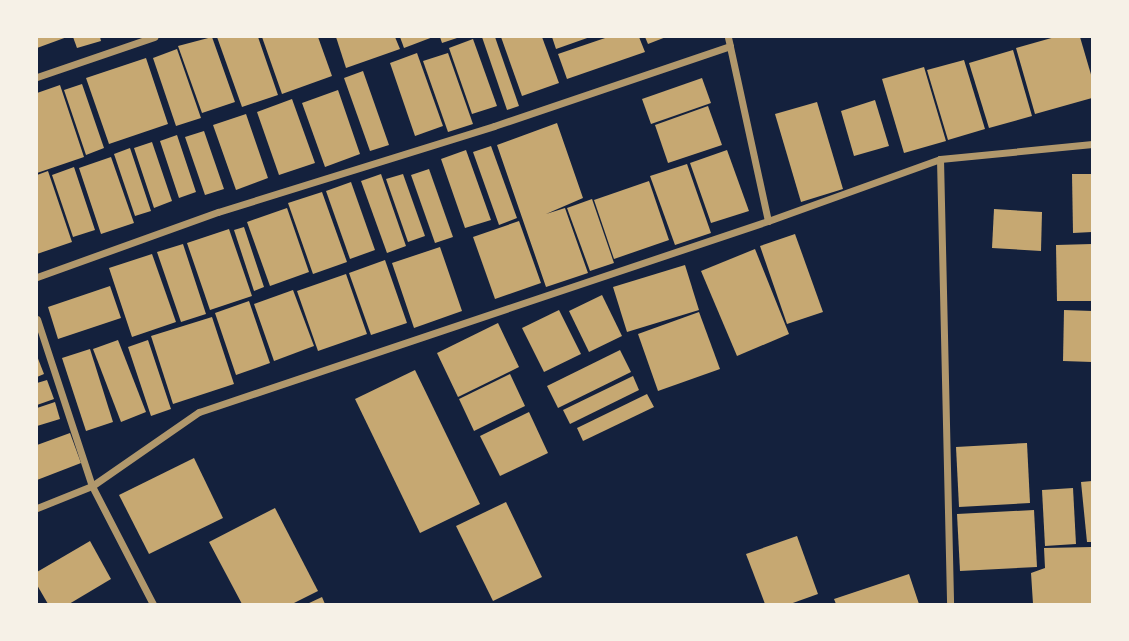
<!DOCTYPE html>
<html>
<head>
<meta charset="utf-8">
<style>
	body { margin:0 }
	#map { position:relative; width:1129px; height:641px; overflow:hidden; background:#14213d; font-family:Karla,sans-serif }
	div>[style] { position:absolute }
	.building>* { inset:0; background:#c6a872 }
	.minor>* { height:7px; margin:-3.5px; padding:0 3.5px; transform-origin:3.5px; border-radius:3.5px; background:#b1986c }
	span { translate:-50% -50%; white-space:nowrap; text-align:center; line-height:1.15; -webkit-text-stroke:5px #f6f1e7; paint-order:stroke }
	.frame { position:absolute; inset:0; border:38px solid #f6f1e7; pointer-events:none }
</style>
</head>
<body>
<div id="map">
	<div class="building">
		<div style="clip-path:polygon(37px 37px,67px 37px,37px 48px)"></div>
		<div style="clip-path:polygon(73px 37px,100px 37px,101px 41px,77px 48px)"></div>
		<div style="clip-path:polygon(212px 37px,235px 102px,202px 113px,178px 46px)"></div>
		<div style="clip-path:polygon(217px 37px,258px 37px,278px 95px,242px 107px)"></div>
		<div style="clip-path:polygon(262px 37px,318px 37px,332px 76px,282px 94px)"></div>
		<div style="clip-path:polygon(336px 37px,395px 37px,400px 49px,346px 68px)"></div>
		<div style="clip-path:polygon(400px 37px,433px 37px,404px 48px)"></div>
		<div style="clip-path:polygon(440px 37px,460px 37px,442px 43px)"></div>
		<div style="clip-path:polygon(482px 37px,495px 37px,519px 106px,507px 110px)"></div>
		<div style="clip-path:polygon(501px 37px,542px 37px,559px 83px,522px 96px)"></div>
		<div style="clip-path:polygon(552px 37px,590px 37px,556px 49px)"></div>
		<div style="clip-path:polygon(608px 37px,639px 37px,645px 52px,567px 79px,558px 54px)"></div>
		<div style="clip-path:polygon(645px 37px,666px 37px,648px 44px)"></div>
		<div style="clip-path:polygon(1055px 37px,1080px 37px,1092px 78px,1092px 98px,1035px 114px,1016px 48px)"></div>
		<div style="clip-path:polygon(473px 39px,497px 106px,472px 114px,449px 48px)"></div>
		<div style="clip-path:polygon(177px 49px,201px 118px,176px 126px,153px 58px)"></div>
		<div style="clip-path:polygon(1013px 50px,1032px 116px,989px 128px,969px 63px)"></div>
		<div style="clip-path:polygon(417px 53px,443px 126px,415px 136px,390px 63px)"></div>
		<div style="clip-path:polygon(448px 53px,473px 124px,448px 132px,423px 61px)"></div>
		<div style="clip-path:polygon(146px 58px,168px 124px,109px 144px,86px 78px)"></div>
		<div style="clip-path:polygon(964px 60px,985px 129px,948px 140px,927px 70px)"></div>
		<div style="clip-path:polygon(924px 67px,946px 141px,904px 153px,882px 79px)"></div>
		<div style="clip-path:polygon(363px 71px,389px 145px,370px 151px,344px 78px)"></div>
		<div style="clip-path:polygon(702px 78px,711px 103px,651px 124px,642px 99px)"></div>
		<div style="clip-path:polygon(82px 84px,104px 148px,86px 155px,64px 90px)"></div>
		<div style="clip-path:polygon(60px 85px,84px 157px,37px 173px,37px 93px)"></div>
		<div style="clip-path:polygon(338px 90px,360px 154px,325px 167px,302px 103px)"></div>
		<div style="clip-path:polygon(292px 99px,315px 163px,279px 175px,257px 112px)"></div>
		<div style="clip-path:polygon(875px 100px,889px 146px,854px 156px,841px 111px)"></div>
		<div style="clip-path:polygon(817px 102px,843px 189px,801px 202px,775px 114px)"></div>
		<div style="clip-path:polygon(708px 106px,722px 145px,668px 163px,655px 125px)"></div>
		<div style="clip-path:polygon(246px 114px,268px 178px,236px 190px,213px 125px)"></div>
		<div style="clip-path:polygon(557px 123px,583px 198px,546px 214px,565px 208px,588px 273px,546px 287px,497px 145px)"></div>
		<div style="clip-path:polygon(204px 131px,224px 189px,205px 195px,185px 137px)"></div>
		<div style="clip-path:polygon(177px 135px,196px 192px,179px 198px,160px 141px)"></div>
		<div style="clip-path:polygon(152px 142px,172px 201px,154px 208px,134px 148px)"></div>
		<div style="clip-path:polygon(491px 146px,517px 218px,499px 225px,473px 152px)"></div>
		<div style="clip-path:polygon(130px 148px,151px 211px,135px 216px,114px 154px)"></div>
		<div style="clip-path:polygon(466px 150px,491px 220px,465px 228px,441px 159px)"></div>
		<div style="clip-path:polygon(727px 150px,749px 211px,711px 223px,690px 163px)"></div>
		<div style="clip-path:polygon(111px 157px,134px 223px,101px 234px,79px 168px)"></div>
		<div style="clip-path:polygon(687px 164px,711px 233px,675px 245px,650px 176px)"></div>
		<div style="clip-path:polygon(74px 167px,95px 230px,73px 237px,52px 175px)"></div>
		<div style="clip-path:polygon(429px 169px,453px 237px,435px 243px,411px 175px)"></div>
		<div style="clip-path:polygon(48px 171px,72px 242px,37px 254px,37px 175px)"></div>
		<div style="clip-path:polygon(381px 174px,406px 246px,387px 253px,361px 181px)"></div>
		<div style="clip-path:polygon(403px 174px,425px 236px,408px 242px,386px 179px)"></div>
		<div style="clip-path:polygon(1072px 174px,1092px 174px,1092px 232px,1073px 233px)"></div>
		<div style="clip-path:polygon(649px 181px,669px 240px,614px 259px,594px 200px)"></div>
		<div style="clip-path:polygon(351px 182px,375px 250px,350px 259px,326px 191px)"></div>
		<div style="clip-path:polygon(322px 192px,347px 262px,313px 274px,288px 203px)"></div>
		<div style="clip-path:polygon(592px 199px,614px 263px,590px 271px,567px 208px)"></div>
		<div style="clip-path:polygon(287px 208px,309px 272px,270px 286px,247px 222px)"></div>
		<div style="clip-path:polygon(994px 209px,1042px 212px,1041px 251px,992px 248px)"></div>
		<div style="clip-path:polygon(519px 221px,541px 283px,495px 299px,473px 237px)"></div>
		<div style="clip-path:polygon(244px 227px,264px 287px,254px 291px,234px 230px)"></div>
		<div style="clip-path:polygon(229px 229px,252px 296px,210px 310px,187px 243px)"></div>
		<div style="clip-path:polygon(795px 234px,823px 312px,787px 324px,760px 246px)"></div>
		<div style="clip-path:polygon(183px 244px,206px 314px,181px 322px,157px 252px)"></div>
		<div style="clip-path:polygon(1092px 244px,1092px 301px,1057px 301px,1056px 245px)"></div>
		<div style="clip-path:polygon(440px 247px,462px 311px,414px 328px,392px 263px)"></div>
		<div style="clip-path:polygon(755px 249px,789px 334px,737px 356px,701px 271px)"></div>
		<div style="clip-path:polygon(152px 254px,176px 322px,132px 337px,109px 268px)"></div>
		<div style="clip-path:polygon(385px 260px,407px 323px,371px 335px,349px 273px)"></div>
		<div style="clip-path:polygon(685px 265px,699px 310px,627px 332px,613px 287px)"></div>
		<div style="clip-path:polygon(346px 274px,367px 334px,318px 351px,297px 291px)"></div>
		<div style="clip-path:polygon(110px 286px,121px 318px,58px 339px,48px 307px)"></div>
		<div style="clip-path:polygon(293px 290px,314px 346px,274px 361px,254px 304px)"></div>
		<div style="clip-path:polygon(602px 295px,622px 336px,589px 352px,569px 311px)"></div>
		<div style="clip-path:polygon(249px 301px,270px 363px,236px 375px,215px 313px)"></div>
		<div style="clip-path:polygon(559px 310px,581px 354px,544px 372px,522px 328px)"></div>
		<div style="clip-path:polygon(1064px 310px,1092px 311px,1092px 362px,1063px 361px)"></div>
		<div style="clip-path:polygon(699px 312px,720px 369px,658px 391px,638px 334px)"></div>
		<div style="clip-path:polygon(212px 317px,234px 384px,173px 404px,151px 336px)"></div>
		<div style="clip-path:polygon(498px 323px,519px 367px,458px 397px,437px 353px)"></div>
		<div style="clip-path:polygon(118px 340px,146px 412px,121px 422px,93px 349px)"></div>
		<div style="clip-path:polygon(148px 340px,171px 409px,151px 416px,128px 347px)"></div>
		<div style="clip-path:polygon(90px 349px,113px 422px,86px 431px,62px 358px)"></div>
		<div style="clip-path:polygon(620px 350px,631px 372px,558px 408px,547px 386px)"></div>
		<div style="clip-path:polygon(37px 356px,44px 374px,37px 377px)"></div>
		<div style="clip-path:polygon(415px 370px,480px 504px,420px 533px,355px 399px)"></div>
		<div style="clip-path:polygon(510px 374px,525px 406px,474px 431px,459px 399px)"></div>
		<div style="clip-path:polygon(633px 376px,639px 390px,570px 424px,563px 410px)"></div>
		<div style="clip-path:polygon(47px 380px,54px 399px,37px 405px,37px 383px)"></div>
		<div style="clip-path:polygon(647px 394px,654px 407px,583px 441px,577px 428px)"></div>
		<div style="clip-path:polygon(55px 402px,60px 419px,37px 426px,37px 408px)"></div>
		<div style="clip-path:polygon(529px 412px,548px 453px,500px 476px,480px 436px)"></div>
		<div style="clip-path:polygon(70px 433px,81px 463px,37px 480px,37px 445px)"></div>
		<div style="clip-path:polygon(1027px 443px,1030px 503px,959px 507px,956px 447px)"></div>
		<div style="clip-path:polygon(194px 458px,223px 518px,149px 554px,119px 495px)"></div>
		<div style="clip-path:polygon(1092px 481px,1092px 542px,1087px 542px,1081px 482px)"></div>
		<div style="clip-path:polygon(1073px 488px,1076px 544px,1045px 546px,1042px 490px)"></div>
		<div style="clip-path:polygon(506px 502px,542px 577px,493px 601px,456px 526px)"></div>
		<div style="clip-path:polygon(275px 508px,318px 591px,292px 604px,242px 604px,209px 542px)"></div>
		<div style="clip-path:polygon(1034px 510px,1037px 567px,960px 571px,957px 514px)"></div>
		<div style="clip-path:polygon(797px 536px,818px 594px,790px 604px,765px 604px,746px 554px)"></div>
		<div style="clip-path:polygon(90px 541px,111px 579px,69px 604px,48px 604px,37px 585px,37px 572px)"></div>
		<div style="clip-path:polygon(1092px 547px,1092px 604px,1033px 604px,1031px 573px,1045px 568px,1044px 548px)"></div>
		<div style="clip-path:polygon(909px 574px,919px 604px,836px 604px,834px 599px)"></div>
		<div style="clip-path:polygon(322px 597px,325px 604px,307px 604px)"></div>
	</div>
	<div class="minor">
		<div style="left:37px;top:77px;width:124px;rotate:-18.9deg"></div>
		<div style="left:940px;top:159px;width:445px;rotate:88.7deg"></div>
		<div style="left:768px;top:221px;width:183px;rotate:-19.8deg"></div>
		<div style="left:940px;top:159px;width:153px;rotate:-5.6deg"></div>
		<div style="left:37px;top:277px;width:192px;rotate:-19.8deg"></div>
		<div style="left:218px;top:212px;width:289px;rotate:-17.3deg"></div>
		<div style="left:494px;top:126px;width:249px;rotate:-18.7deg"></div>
		<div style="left:730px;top:46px;width:9px;rotate:-103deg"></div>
		<div style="left:37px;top:319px;width:176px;rotate:71.8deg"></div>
		<div style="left:92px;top:486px;width:130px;rotate:-34.7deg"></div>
		<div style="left:199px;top:412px;width:600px;rotate:-18.56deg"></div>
		<div style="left:768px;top:221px;width:179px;rotate:-102.3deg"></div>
		<div style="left:37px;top:508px;width:59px;rotate:-21.8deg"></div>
		<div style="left:92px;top:486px;width:133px;rotate:62.7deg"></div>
	</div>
	<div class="frame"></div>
</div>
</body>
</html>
